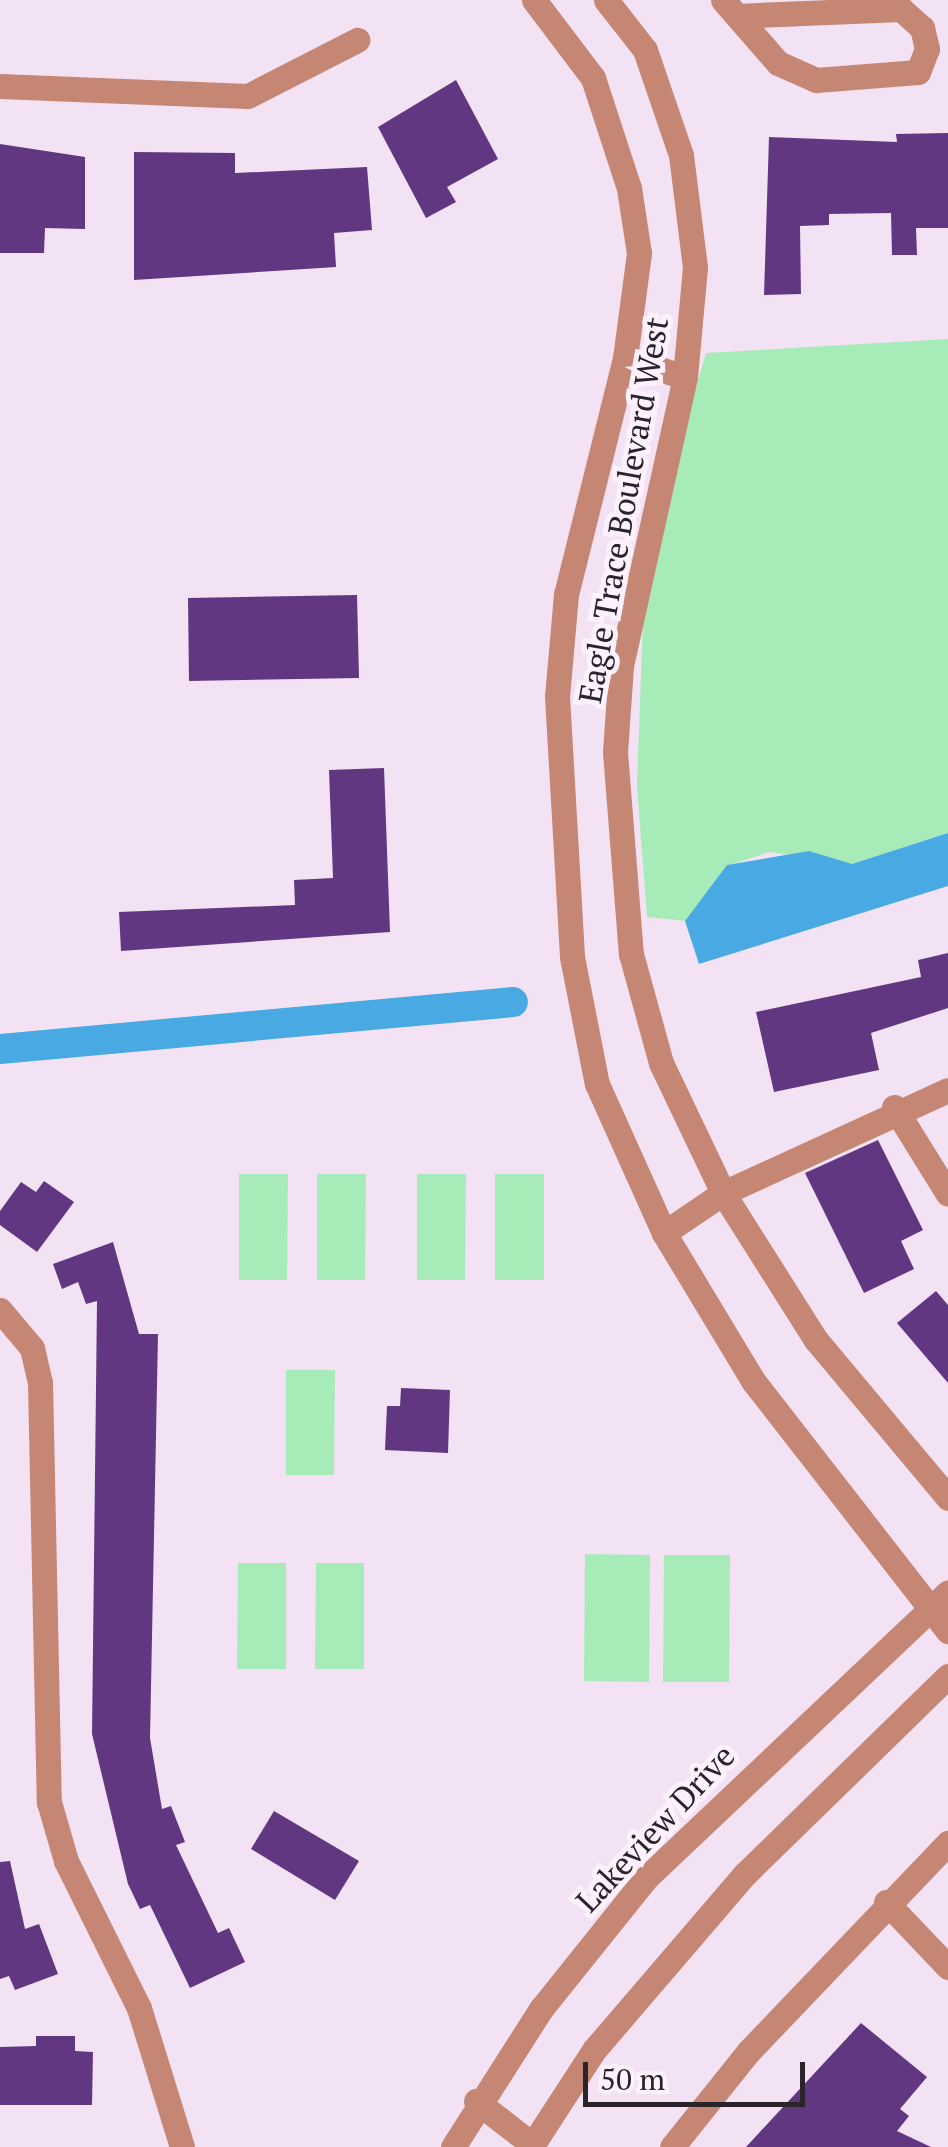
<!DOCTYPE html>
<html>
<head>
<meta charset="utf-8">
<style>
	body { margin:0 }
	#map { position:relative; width:948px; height:2147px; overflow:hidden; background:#f2e2f3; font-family:"PT Serif",serif }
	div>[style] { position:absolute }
	.green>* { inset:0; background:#a7ecb8 }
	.water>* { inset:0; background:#48a9e3 }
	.canal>* { height:30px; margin:-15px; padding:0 15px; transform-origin:15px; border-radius:15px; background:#48a9e3 }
	.building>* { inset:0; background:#623781 }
	.minor>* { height:25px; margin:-12.5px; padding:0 12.5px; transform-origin:12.5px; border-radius:12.5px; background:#c58673 }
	span { translate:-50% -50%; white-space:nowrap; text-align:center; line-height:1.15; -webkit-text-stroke:10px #fdf1fe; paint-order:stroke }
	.street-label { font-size:32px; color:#29232a }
	.scale { position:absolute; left:583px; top:2062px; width:222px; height:45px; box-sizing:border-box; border:5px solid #29232a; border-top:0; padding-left:12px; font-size:30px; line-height:35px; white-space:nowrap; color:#29232a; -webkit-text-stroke:8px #fdf1fe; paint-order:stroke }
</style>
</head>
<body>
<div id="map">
	<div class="green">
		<div style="clip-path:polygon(948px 339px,948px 833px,852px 864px,769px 852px,727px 866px,685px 921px,647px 917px,637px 786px,645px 563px,706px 353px)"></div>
		<div style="clip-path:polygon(239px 1174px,288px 1174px,287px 1280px,239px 1280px)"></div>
		<div style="clip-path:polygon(317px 1174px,366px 1174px,365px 1280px,317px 1280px)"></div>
		<div style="clip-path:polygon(417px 1174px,466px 1174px,465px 1280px,417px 1280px)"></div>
		<div style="clip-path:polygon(495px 1174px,544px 1174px,544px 1280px,495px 1280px)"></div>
		<div style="clip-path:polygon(286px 1370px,335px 1370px,334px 1475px,286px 1475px)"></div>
		<div style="clip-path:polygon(585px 1554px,650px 1555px,649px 1682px,584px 1681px)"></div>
		<div style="clip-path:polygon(664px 1555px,730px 1555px,729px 1682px,663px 1682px)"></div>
		<div style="clip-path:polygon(238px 1563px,286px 1563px,286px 1669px,237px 1669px)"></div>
		<div style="clip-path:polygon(316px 1563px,364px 1563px,364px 1669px,315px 1669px)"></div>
	</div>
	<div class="water">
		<div style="clip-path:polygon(948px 833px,948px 886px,699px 964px,685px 921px,727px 865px,809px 851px,852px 864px)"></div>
	</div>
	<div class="canal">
		<div style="left:0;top:1049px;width:515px;rotate:-5.23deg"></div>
	</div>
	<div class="building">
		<div style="clip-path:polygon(456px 80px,498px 159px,447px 187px,456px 202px,426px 218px,378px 127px)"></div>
		<div style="clip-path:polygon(948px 133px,948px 228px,916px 228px,917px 255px,892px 255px,891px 213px,829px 214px,829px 225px,800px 226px,801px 294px,764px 295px,769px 137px,897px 142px,896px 134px)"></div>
		<div style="clip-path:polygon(0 144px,85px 157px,85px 229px,45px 228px,44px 253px,0 253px)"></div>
		<div style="clip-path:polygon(134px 152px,235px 153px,235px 173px,367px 167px,372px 230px,334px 233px,336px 267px,134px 280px)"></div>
		<div style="clip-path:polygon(357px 595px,359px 678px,189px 681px,188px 598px)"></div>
		<div style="clip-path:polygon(384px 768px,390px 932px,121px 951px,119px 912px,295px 905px,294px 880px,333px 878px,329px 770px)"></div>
		<div style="clip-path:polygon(948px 953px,948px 1008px,871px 1033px,879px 1070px,774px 1092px,756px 1012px,921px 977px,918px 960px)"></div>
		<div style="clip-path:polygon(878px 1140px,923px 1230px,901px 1241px,914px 1269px,864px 1293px,805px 1173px)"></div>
		<div style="clip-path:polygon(44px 1181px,74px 1202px,37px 1252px,0 1225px,0 1211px,21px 1182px,36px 1192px)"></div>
		<div style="clip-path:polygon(113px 1242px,139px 1334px,158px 1334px,150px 1738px,162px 1809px,171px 1806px,185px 1842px,176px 1845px,218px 1933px,229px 1928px,245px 1962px,190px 1988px,150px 1905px,140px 1909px,128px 1884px,92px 1734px,97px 1301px,86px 1304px,78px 1282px,62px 1289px,53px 1264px)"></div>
		<div style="clip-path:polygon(936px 1291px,948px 1305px,948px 1383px,897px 1323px)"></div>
		<div style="clip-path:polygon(401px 1388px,450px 1390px,448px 1453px,385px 1450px,387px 1406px,400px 1406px)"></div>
		<div style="clip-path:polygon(274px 1811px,359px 1861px,335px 1900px,251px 1849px)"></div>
		<div style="clip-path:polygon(10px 1861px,25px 1929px,39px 1924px,58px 1974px,15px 1990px,9px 1976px,0 1979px,0 1862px)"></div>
		<div style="clip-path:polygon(861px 2023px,927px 2077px,900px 2109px,909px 2116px,897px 2131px,931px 2147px,746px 2147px)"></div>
		<div style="clip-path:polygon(36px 2036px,75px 2036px,75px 2051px,93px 2052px,92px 2105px,0 2105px,0 2047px,36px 2046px)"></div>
	</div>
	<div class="minor">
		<div style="left:534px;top:0;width:98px;rotate:52.9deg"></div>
		<div style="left:593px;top:78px;width:116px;rotate:71.9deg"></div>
		<div style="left:629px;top:188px;width:66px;rotate:81.3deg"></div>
		<div style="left:639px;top:253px;width:106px;rotate:97.6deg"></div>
		<div style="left:625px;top:358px;width:243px;rotate:104deg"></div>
		<div style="left:566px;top:594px;width:102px;rotate:95deg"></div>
		<div style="left:557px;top:696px;width:261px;rotate:86.7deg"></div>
		<div style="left:572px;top:957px;width:129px;rotate:78.9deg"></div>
		<div style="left:597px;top:1084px;width:163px;rotate:65.8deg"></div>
		<div style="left:664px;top:1233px;width:174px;rotate:58.9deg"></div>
		<div style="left:754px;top:1382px;width:316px;rotate:52.1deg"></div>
		<div style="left:606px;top:0;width:63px;rotate:52deg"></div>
		<div style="left:645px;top:50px;width:111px;rotate:71.1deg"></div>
		<div style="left:681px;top:155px;width:113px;rotate:82.9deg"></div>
		<div style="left:695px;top:267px;width:110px;rotate:95.2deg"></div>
		<div style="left:685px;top:377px;width:296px;rotate:102.5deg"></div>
		<div style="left:621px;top:666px;width:86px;rotate:94deg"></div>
		<div style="left:615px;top:752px;width:203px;rotate:85.5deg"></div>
		<div style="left:631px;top:954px;width:113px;rotate:74.6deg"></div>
		<div style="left:661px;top:1063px;width:144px;rotate:64.5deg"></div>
		<div style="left:723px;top:1193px;width:174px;rotate:57.7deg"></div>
		<div style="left:816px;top:1340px;width:206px;rotate:50.1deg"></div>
		<div style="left:723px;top:0;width:84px;rotate:48.9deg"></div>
		<div style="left:778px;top:63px;width:42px;rotate:24.1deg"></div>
		<div style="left:816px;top:80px;width:102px;rotate:-4.5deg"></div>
		<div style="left:918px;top:72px;width:25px;rotate:-69deg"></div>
		<div style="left:927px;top:49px;width:22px;rotate:-103deg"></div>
		<div style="left:922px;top:28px;width:28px;rotate:-138deg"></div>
		<div style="left:901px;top:9px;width:164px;rotate:177.6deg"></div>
		<div style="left:0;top:86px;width:248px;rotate:2.3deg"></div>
		<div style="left:248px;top:96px;width:123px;rotate:-27.2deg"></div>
		<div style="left:625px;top:358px;width:63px;rotate:17.6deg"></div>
		<div style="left:894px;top:1107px;width:102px;rotate:58.2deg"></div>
		<div style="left:664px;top:1233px;width:71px;rotate:-34.1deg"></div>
		<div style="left:723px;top:1193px;width:247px;rotate:-24.6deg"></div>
		<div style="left:0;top:1310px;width:50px;rotate:49.9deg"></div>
		<div style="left:32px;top:1348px;width:35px;rotate:77deg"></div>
		<div style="left:40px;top:1382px;width:420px;rotate:88.8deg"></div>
		<div style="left:49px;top:1802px;width:61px;rotate:73.9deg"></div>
		<div style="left:66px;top:1861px;width:164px;rotate:63.6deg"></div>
		<div style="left:139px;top:2008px;width:145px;rotate:72.8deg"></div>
		<div style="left:886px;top:1902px;width:90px;rotate:46.4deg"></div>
		<div style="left:476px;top:2101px;width:72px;rotate:37.7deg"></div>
		<div style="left:453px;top:2147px;width:164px;rotate:-57.5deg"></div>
		<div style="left:541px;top:2009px;width:168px;rotate:-51.3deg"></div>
		<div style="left:646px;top:1878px;width:416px;rotate:-43.4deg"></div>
		<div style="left:531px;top:2147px;width:116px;rotate:-57deg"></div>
		<div style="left:594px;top:2050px;width:232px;rotate:-49.4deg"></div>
		<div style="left:745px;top:1874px;width:284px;rotate:-44.3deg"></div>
		<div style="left:672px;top:2147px;width:123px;rotate:-51.3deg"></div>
		<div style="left:749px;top:2051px;width:288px;rotate:-46.3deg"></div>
	</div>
	<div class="street-label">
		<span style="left:623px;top:510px;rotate:-80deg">Eagle Trace Boulevard West</span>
		<span style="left:655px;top:1828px;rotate:-47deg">Lakeview Drive</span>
	</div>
	<div class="scale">50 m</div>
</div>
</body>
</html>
